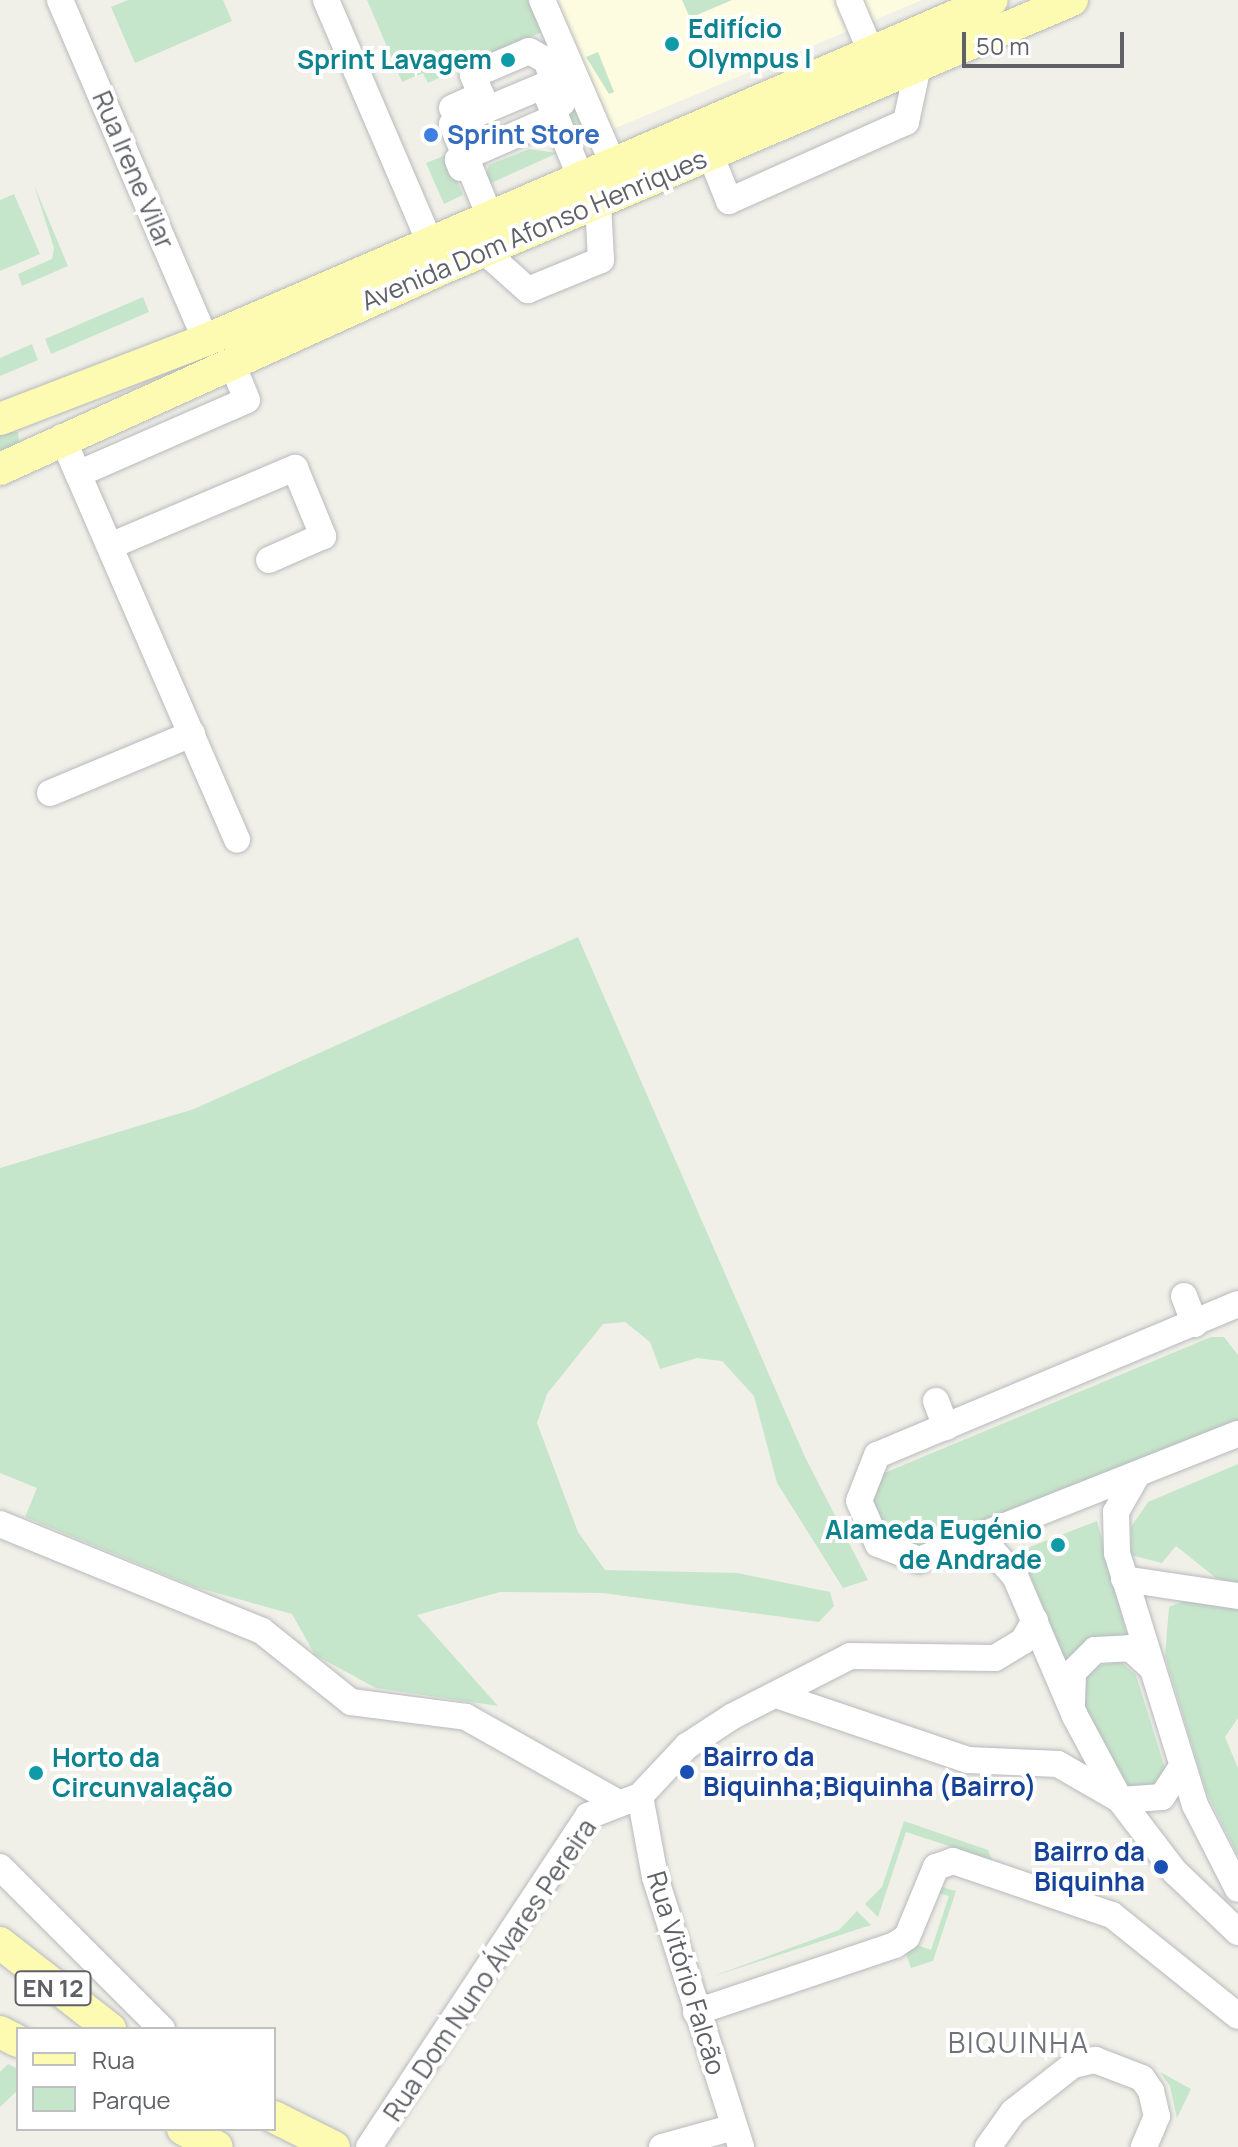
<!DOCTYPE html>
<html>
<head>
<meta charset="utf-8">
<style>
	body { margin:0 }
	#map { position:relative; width:1238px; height:2147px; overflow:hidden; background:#f0f0e8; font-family:Manrope,sans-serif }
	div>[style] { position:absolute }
	.commercial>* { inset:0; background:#fdfbe0 }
	.green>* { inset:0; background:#c6e6cb }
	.roads { filter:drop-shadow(0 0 2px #b8b9bd) drop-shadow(0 0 2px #b8b9bd) }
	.minor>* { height:26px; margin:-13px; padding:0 13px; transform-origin:13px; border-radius:13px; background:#fff }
	.major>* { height:32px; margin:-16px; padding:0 16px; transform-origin:16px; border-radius:16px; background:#fcfbb1 }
	.dots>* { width:22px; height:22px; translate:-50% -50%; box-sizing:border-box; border:4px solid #fff; border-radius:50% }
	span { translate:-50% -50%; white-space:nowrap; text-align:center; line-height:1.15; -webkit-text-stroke:8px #fff; paint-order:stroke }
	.shield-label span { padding:2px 6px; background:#fff; border:2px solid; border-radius:6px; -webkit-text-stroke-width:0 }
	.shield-label { font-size:24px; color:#5f6167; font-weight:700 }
	.culture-label { font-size:26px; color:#0d838f; font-weight:700 }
	.left { translate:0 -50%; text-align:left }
	.right { translate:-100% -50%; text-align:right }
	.shop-label { font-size:26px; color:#366cbe; font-weight:700 }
	.street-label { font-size:26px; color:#5f6167 }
	.transit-label { font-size:26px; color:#164399; font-weight:700 }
	.neighbourhood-label { font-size:28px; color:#707379; letter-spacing:2px }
	.legend { position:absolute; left:16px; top:2027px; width:260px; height:104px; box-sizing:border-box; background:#fff; border:2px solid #bfc0c2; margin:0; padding:10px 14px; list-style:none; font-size:24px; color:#5f6167 }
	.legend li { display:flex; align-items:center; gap:16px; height:40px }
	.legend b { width:40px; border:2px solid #bfc0c2 }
	.scale { position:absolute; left:962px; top:32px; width:162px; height:36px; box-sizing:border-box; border:4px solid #5f6167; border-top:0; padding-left:10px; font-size:24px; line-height:28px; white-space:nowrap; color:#5f6167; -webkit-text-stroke:6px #fff; paint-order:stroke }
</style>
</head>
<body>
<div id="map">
	<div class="commercial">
		<div style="clip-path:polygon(531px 0,922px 0,592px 138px)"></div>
	</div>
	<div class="green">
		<div style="clip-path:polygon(128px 0,223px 0,232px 21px,135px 63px,111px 7px)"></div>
		<div style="clip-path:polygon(367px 0,531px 0,592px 138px,580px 143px,569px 129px,566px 86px,542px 32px,428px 83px,423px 73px,402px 82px)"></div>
		<div style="clip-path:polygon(682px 0,732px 0,690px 18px)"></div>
		<div style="clip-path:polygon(598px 52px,614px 92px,609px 94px,586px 57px)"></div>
		<div style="clip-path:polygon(529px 149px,558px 153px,482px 187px,489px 165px)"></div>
		<div style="clip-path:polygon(446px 155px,463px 195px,444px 204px,426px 163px)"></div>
		<div style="clip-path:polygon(34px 185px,68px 266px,22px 286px,18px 274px,52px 259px,54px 248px)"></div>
		<div style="clip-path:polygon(14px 194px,40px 254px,0 271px,0 200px)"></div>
		<div style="clip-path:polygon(143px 297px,149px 312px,51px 354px,45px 339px)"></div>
		<div style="clip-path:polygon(32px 344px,38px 360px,0 376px,0 358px)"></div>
		<div style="clip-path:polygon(0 432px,18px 432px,19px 445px,0 455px)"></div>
		<div style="clip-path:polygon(578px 937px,805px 1457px,868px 1580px,843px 1588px,777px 1483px,754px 1396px,722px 1361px,697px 1358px,660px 1369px,650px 1342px,625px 1322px,603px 1324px,547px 1394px,537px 1423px,578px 1532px,605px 1570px,737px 1573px,830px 1592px,834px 1606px,819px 1622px,603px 1593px,500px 1592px,417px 1615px,498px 1706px,376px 1688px,315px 1655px,292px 1614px,195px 1587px,25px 1517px,37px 1488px,0 1473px,0 1168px,194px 1109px)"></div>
		<div style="clip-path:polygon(1211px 1337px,1224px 1337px,1238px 1355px,1238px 1421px,918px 1547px,885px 1539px,871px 1509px,877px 1476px)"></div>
		<div style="clip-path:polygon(1238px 1464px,1238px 1585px,1216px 1578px,1176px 1546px,1162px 1563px,1131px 1555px,1131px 1527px,1148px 1502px)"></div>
		<div style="clip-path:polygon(1097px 1521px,1128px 1639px,1087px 1642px,1063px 1665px,1031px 1577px,1014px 1553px)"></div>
		<div style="clip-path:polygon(1188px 1599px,1238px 1608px,1238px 1718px,1225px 1737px,1238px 1768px,1238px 1856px,1206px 1791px,1165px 1656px,1169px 1607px)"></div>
		<div style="clip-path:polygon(1120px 1661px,1136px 1675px,1165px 1768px,1161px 1786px,1126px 1788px,1080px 1696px,1084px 1678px,1097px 1666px)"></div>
		<div style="clip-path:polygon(904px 1821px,988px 1850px,992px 1860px,906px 1832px,878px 1917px,865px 1904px,882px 1887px)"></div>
		<div style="clip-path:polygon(938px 1886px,956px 1891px,933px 1961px,911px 1968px,905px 1951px,914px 1944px,931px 1950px,949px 1896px,935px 1892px)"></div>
		<div style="clip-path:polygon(857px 1911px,871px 1925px,711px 1977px,839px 1930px)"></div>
		<div style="clip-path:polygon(8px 2064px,18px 2069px,18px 2090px,0 2107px,0 2072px)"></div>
		<div style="clip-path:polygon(1160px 2072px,1191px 2089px,1177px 2118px,1170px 2086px)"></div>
	</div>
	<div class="roads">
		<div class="minor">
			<div style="left:60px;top:0;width:370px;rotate:66.8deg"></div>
			<div style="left:326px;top:0;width:264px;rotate:66.8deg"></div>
			<div style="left:542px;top:0;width:179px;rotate:66.6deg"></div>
			<div style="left:849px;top:0;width:56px;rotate:67.1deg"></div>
			<div style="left:452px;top:108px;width:32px;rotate:-24deg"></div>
			<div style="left:481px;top:95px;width:22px;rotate:-112deg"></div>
			<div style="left:473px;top:75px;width:61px;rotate:-23.2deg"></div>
			<div style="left:529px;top:51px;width:19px;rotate:28deg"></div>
			<div style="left:546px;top:60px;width:46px;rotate:69.6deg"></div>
			<div style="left:710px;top:154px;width:51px;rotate:68deg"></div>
			<div style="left:729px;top:201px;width:194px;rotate:-24.1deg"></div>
			<div style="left:906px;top:122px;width:57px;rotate:-77.9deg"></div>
			<div style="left:461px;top:168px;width:9px;rotate:-111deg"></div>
			<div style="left:458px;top:160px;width:107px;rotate:-23.7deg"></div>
			<div style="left:490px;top:217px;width:100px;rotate:-112.2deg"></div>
			<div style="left:452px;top:124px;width:99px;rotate:-22.7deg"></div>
			<div style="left:543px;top:86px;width:100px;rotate:67.6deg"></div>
			<div style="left:484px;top:251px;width:59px;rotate:41.6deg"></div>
			<div style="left:528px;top:290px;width:79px;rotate:-22.3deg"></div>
			<div style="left:601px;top:260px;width:58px;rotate:-93deg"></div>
			<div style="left:62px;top:437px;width:439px;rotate:66.5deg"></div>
			<div style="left:78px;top:474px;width:184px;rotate:-23.6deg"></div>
			<div style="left:247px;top:400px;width:42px;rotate:-112.3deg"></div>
			<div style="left:110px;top:546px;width:201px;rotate:-22.9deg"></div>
			<div style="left:295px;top:468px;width:74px;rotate:67.6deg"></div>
			<div style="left:323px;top:536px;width:59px;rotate:156deg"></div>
			<div style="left:50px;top:793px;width:154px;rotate:-22.6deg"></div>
			<div style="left:1184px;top:1296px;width:30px;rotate:69deg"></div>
			<div style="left:1238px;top:1304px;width:391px;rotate:157.3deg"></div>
			<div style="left:877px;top:1455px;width:49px;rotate:111.4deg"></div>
			<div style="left:859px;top:1501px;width:47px;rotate:66.2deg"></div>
			<div style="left:878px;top:1544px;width:44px;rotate:21.3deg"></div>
			<div style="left:919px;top:1560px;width:343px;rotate:-21.6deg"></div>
			<div style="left:936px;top:1401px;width:28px;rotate:69deg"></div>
			<div style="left:1137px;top:1475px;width:43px;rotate:119.6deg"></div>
			<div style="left:1116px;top:1512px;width:41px;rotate:88.6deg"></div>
			<div style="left:1117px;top:1553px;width:264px;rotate:72.8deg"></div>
			<div style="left:1195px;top:1805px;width:94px;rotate:62.9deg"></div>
			<div style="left:0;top:1524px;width:283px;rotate:22.2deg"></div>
			<div style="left:262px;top:1631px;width:114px;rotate:38.6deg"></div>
			<div style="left:351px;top:1702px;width:116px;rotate:7.4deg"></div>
			<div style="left:466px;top:1717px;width:173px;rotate:29.4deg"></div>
			<div style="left:971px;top:1541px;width:23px;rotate:23deg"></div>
			<div style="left:992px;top:1550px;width:35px;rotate:49deg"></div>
			<div style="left:1015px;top:1576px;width:152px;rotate:66.8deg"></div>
			<div style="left:1075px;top:1716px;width:95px;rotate:61.8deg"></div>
			<div style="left:1120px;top:1800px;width:91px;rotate:52.6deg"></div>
			<div style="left:1175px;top:1872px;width:87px;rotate:43.6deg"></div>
			<div style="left:1124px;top:1579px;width:115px;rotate:8.5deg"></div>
			<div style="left:776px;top:1695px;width:203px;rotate:18.7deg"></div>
			<div style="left:968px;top:1760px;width:90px;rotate:2.5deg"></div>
			<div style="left:1058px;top:1764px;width:72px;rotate:30.1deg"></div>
			<div style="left:1120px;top:1800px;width:42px;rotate:-4.1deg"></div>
			<div style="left:1162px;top:1797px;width:37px;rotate:-57deg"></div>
			<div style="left:1072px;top:1703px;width:31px;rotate:-88deg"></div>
			<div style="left:1073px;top:1672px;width:31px;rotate:-45deg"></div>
			<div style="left:1095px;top:1650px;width:35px;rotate:-3deg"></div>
			<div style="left:1130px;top:1648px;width:27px;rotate:42deg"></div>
			<div style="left:640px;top:1796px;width:82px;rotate:79.5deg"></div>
			<div style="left:655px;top:1877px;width:283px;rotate:72.3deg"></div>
			<div style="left:0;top:1867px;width:229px;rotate:45deg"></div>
			<div style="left:696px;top:2012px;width:210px;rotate:-18.6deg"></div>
			<div style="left:895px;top:1945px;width:14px;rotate:-34deg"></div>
			<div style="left:907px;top:1937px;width:76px;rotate:-67.5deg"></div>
			<div style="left:936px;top:1867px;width:18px;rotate:-19deg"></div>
			<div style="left:953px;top:1861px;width:168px;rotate:18.8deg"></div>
			<div style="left:1112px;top:1915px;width:161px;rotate:38.7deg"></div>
			<div style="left:369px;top:2147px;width:397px;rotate:-56.5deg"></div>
			<div style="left:588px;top:1816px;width:56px;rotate:-21deg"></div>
			<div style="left:640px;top:1796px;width:69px;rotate:-46.8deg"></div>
			<div style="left:687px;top:1746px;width:55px;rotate:-33.1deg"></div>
			<div style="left:733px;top:1716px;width:131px;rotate:-27.1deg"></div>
			<div style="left:850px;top:1656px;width:145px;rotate:0.8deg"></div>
			<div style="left:995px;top:1658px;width:33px;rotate:-31deg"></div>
			<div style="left:1023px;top:1641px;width:24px;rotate:-60deg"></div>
			<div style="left:662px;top:2147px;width:75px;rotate:-15.5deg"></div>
			<div style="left:988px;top:2147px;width:43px;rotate:-54.5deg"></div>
			<div style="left:1013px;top:2112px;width:76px;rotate:-38.1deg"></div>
			<div style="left:1073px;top:2065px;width:23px;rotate:-13deg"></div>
			<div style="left:1095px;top:2060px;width:50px;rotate:21deg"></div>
			<div style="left:1142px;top:2078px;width:16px;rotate:55deg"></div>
			<div style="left:1151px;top:2091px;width:26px;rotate:77deg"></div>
			<div style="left:1157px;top:2116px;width:34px;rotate:113deg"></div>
		</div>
		<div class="major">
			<div style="left:0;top:419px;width:221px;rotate:-21deg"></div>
			<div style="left:206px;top:340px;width:856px;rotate:-23.39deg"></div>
			<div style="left:0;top:469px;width:484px;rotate:-24.4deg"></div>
			<div style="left:441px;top:269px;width:686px;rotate:-23.09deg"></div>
			<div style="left:0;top:1943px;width:140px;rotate:38deg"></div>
			<div style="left:0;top:2032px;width:20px;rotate:27deg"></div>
			<div style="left:274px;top:2117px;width:67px;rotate:26.6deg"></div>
			<div style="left:183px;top:2129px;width:38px;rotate:28deg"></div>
		</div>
	</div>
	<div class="dots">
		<div style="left:672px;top:44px;background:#0f9aa8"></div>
		<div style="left:508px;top:60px;background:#0f9aa8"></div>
		<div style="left:431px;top:135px;background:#3f7fe0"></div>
		<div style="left:1058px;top:1545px;background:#0f9aa8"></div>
		<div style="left:687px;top:1772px;background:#1a4fb4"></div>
		<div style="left:36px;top:1773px;background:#0f9aa8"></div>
		<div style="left:1161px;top:1867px;background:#1a4fb4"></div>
	</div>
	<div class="shield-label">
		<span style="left:53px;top:1988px">EN 12</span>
	</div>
	<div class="culture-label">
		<span class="left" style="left:688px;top:44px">Edifício<br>Olympus I</span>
		<span class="right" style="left:492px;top:60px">Sprint Lavagem</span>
		<span class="right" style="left:1042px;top:1545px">Alameda Eugénio<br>de Andrade</span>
		<span class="left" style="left:52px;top:1773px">Horto da<br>Circunvalação</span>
	</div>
	<div class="shop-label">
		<span class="left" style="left:447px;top:135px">Sprint Store</span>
	</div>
	<div class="street-label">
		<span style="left:133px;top:170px;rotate:67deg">Rua Irene Vilar</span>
		<span style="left:534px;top:230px;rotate:-23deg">Avenida Dom Afonso Henriques</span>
		<span style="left:490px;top:1970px;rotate:-56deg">Rua Dom Nuno Álvares Pereira</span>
		<span style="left:686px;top:1973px;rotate:73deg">Rua Vitório Falcão</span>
	</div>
	<div class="transit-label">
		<span class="left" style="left:703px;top:1772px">Bairro da<br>Biquinha;Biquinha (Bairro)</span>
		<span class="right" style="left:1145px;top:1867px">Bairro da<br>Biquinha</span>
	</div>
	<div class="neighbourhood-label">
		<span style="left:1019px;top:2042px">BIQUINHA</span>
	</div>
	<ul class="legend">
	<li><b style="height:10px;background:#fcfbb1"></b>Rua</li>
	<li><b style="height:22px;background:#c6e6cb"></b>Parque</li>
	</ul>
	<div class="scale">50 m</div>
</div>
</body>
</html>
